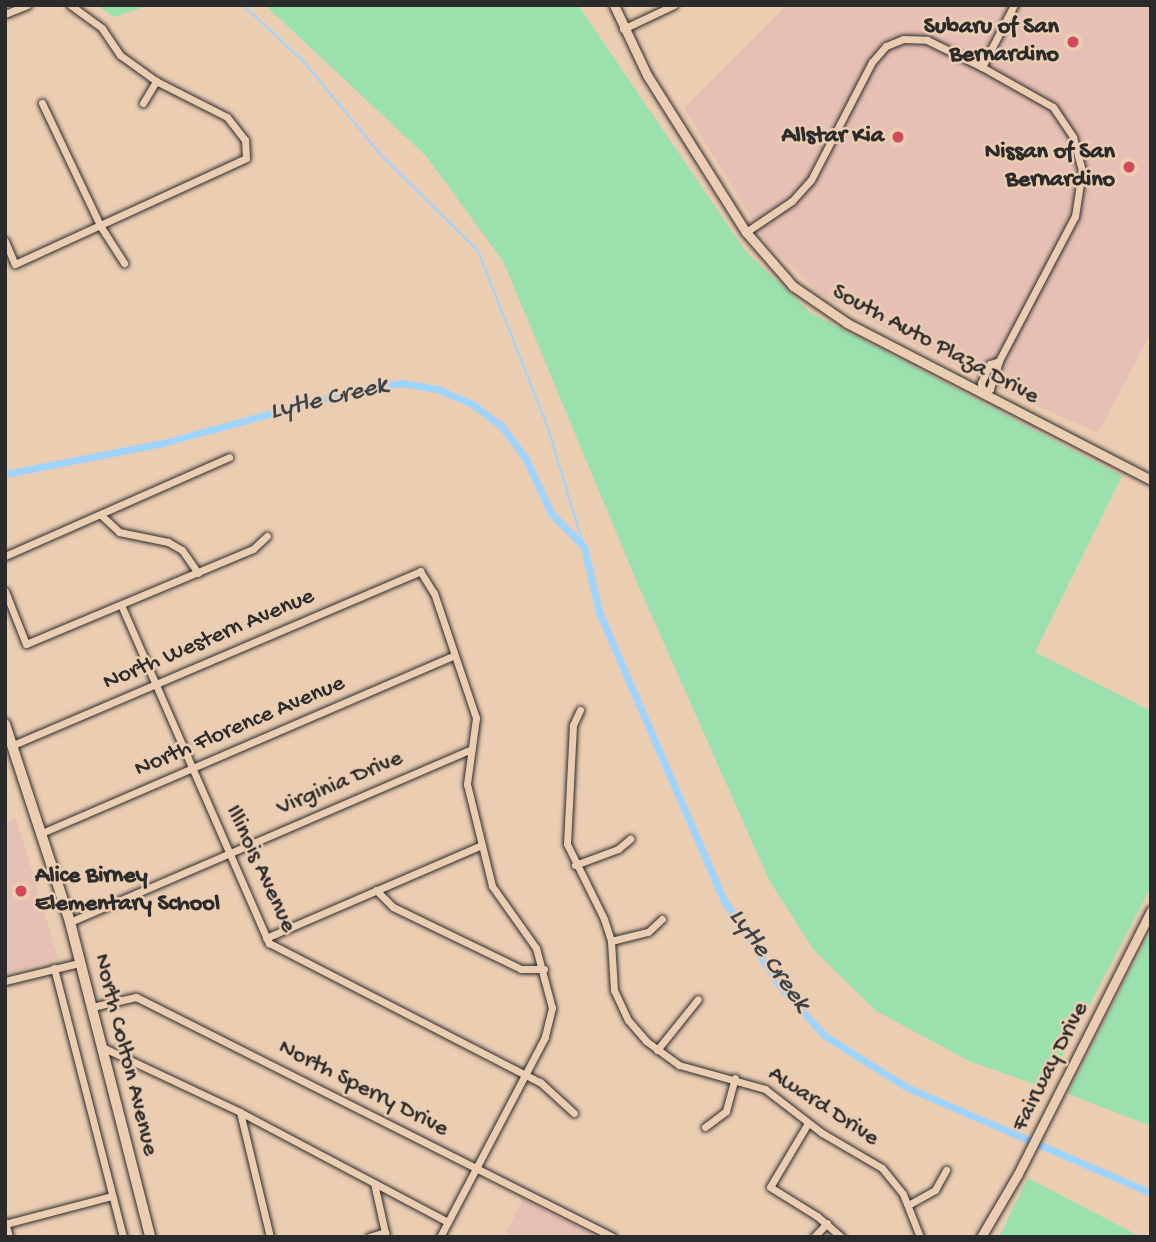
<!DOCTYPE html>
<html>
<head>
<meta charset="utf-8">
<style>
	body { margin:0 }
	#map { position:relative; width:1156px; height:1242px; overflow:hidden; background:#ebcdb2; font-family:"Gochi Hand",sans-serif }
	div>[style] { position:absolute }
	.built>* { inset:0; background:#e6c0b4 }
	.green>* { inset:0; background:#9be1ad }
	.stream>* { height:2px; margin:-1px; padding:0 1px; transform-origin:1px; border-radius:1px; background:#9fd4fe }
	.canal>* { height:7px; margin:-3.5px; padding:0 3.5px; transform-origin:3.5px; border-radius:3.5px; background:#9fd4fe }
	.roads { filter:drop-shadow(0 0 2px #2b2b2b) drop-shadow(0 0 2px #2b2b2b) }
	.minor>* { height:7px; margin:-3.5px; padding:0 3.5px; transform-origin:3.5px; border-radius:3.5px; background:#ebcdb2 }
	.tertiary>* { height:9px; margin:-4.5px; padding:0 4.5px; transform-origin:4.5px; border-radius:4.5px; background:#ebcdb2 }
	.secondary>* { height:10px; margin:-5px; padding:0 5px; transform-origin:5px; border-radius:5px; background:#ebcdb2 }
	.dots>* { width:19px; height:19px; translate:-50% -50%; box-sizing:border-box; border:4px solid #ebcdb2; border-radius:50% }
	span { translate:-50% -50%; white-space:nowrap; text-align:center; line-height:1.15; -webkit-text-stroke:5px #ebcdb2; paint-order:stroke }
	.poi-label { font-size:24px; color:#2b2b2b; font-weight:700 }
	.right { translate:-100% -50%; text-align:right }
	.left { translate:0 -50%; text-align:left }
	.street-label { font-size:24px; color:#2b2b2b }
	.water-label { font-size:26px; color:#3c444b; font-style:italic }
	.frame { position:absolute; inset:0; border:7px solid #2b2b2b; pointer-events:none }
</style>
</head>
<body>
<div id="map">
	<div class="built">
		<div style="clip-path:polygon(787px 5px,1143px 5px,1151px 10px,1151px 333px,1098px 433px,1000px 389px,821px 294px,767px 243px,684px 108px)"></div>
		<div style="clip-path:polygon(16px 818px,58px 959px,5px 973px,5px 822px)"></div>
		<div style="clip-path:polygon(523px 1199px,596px 1237px,504px 1237px)"></div>
	</div>
	<div class="green">
		<div style="clip-path:polygon(97px 5px,150px 5px,114px 17px)"></div>
		<div style="clip-path:polygon(265px 5px,578px 5px,746px 252px,811px 313px,1122px 476px,1035px 652px,1151px 711px,1151px 887px,1046px 1088px,969px 1061px,876px 1011px,813px 949px,769px 880px,639px 587px,503px 261px,426px 156px)"></div>
		<div style="clip-path:polygon(1151px 930px,1151px 1126px,1068px 1094px)"></div>
		<div style="clip-path:polygon(1028px 1178px,1141px 1237px,999px 1237px)"></div>
	</div>
	<div class="stream">
		<div style="left:243px;top:5px;width:83px;rotate:43.1deg"></div>
		<div style="left:304px;top:62px;width:119px;rotate:50.4deg"></div>
		<div style="left:380px;top:154px;width:138px;rotate:44.7deg"></div>
		<div style="left:478px;top:251px;width:187px;rotate:68.4deg"></div>
		<div style="left:547px;top:425px;width:127px;rotate:73.1deg"></div>
	</div>
	<div class="canal">
		<div style="left:5px;top:474px;width:161px;rotate:-11.1deg"></div>
		<div style="left:163px;top:443px;width:207px;rotate:-15.4deg"></div>
		<div style="left:363px;top:388px;width:39px;rotate:-7deg"></div>
		<div style="left:402px;top:383px;width:36px;rotate:10deg"></div>
		<div style="left:437px;top:389px;width:38px;rotate:23deg"></div>
		<div style="left:472px;top:404px;width:38px;rotate:37deg"></div>
		<div style="left:502px;top:427px;width:40px;rotate:53deg"></div>
		<div style="left:526px;top:459px;width:60px;rotate:65.2deg"></div>
		<div style="left:551px;top:513px;width:47px;rotate:45.9deg"></div>
		<div style="left:584px;top:547px;width:67px;rotate:77deg"></div>
		<div style="left:599px;top:612px;width:313px;rotate:66.6deg"></div>
		<div style="left:723px;top:899px;width:106px;rotate:56.9deg"></div>
		<div style="left:781px;top:988px;width:65px;rotate:47.5deg"></div>
		<div style="left:825px;top:1036px;width:96px;rotate:32.2deg"></div>
		<div style="left:906px;top:1087px;width:267px;rotate:23.4deg"></div>
	</div>
	<div class="roads">
		<div class="minor">
			<div style="left:5px;top:14px;width:24px;rotate:-22deg"></div>
			<div style="left:623px;top:29px;width:56px;rotate:-25.2deg"></div>
			<div style="left:982px;top:67px;width:70px;rotate:-62.7deg"></div>
			<div style="left:42px;top:103px;width:137px;rotate:64.6deg"></div>
			<div style="left:101px;top:227px;width:43px;rotate:57.4deg"></div>
			<div style="left:143px;top:103px;width:26px;rotate:-59deg"></div>
			<div style="left:746px;top:232px;width:55px;rotate:-34deg"></div>
			<div style="left:792px;top:201px;width:28px;rotate:-48deg"></div>
			<div style="left:811px;top:180px;width:133px;rotate:-62.7deg"></div>
			<div style="left:872px;top:62px;width:21px;rotate:-49deg"></div>
			<div style="left:886px;top:46px;width:18px;rotate:-22deg"></div>
			<div style="left:903px;top:39px;width:24px;rotate:2deg"></div>
			<div style="left:927px;top:40px;width:61px;rotate:26.1deg"></div>
			<div style="left:982px;top:67px;width:81px;rotate:29.4deg"></div>
			<div style="left:1053px;top:107px;width:36px;rotate:56deg"></div>
			<div style="left:1073px;top:137px;width:35px;rotate:75deg"></div>
			<div style="left:1082px;top:171px;width:46px;rotate:98.8deg"></div>
			<div style="left:1075px;top:216px;width:164px;rotate:117.7deg"></div>
			<div style="left:999px;top:361px;width:29px;rotate:108deg"></div>
			<div style="left:990px;top:389px;width:8px;rotate:157deg"></div>
			<div style="left:983px;top:392px;width:9px;rotate:-103deg"></div>
			<div style="left:981px;top:383px;width:21px;rotate:-65deg"></div>
			<div style="left:990px;top:364px;width:9px;rotate:-18deg"></div>
			<div style="left:5px;top:241px;width:25px;rotate:67deg"></div>
			<div style="left:15px;top:264px;width:254px;rotate:-24.6deg"></div>
			<div style="left:246px;top:158px;width:18px;rotate:-93deg"></div>
			<div style="left:245px;top:140px;width:29px;rotate:-128deg"></div>
			<div style="left:227px;top:117px;width:80px;rotate:-153.1deg"></div>
			<div style="left:156px;top:81px;width:44px;rotate:-144.2deg"></div>
			<div style="left:120px;top:55px;width:32px;rotate:-124deg"></div>
			<div style="left:102px;top:28px;width:39px;rotate:-144deg"></div>
			<div style="left:101px;top:515px;width:25px;rotate:43deg"></div>
			<div style="left:119px;top:532px;width:50px;rotate:11.5deg"></div>
			<div style="left:168px;top:542px;width:16px;rotate:30deg"></div>
			<div style="left:182px;top:550px;width:28px;rotate:55deg"></div>
			<div style="left:5px;top:556px;width:245px;rotate:-23.8deg"></div>
			<div style="left:5px;top:591px;width:57px;rotate:68.4deg"></div>
			<div style="left:26px;top:644px;width:246px;rotate:-22.7deg"></div>
			<div style="left:253px;top:549px;width:19px;rotate:-43deg"></div>
			<div style="left:122px;top:607px;width:367px;rotate:66.4deg"></div>
			<div style="left:269px;top:943px;width:305px;rotate:27.2deg"></div>
			<div style="left:540px;top:1082px;width:46px;rotate:42.4deg"></div>
			<div style="left:580px;top:710px;width:17px;rotate:115deg"></div>
			<div style="left:573px;top:725px;width:119px;rotate:92.9deg"></div>
			<div style="left:567px;top:844px;width:84px;rotate:63.7deg"></div>
			<div style="left:604px;top:919px;width:23px;rotate:72deg"></div>
			<div style="left:611px;top:941px;width:49px;rotate:86.5deg"></div>
			<div style="left:614px;top:990px;width:33px;rotate:65deg"></div>
			<div style="left:628px;top:1020px;width:28px;rotate:49deg"></div>
			<div style="left:646px;top:1041px;width:41px;rotate:36deg"></div>
			<div style="left:679px;top:1065px;width:89px;rotate:15.6deg"></div>
			<div style="left:765px;top:1089px;width:72px;rotate:37.7deg"></div>
			<div style="left:822px;top:1133px;width:69px;rotate:30.3deg"></div>
			<div style="left:882px;top:1168px;width:33px;rotate:51deg"></div>
			<div style="left:903px;top:1194px;width:46px;rotate:68.4deg"></div>
			<div style="left:13px;top:745px;width:443px;rotate:-23.1deg"></div>
			<div style="left:420px;top:571px;width:26px;rotate:58deg"></div>
			<div style="left:434px;top:593px;width:132px;rotate:71.4deg"></div>
			<div style="left:476px;top:718px;width:67px;rotate:97.8deg"></div>
			<div style="left:467px;top:784px;width:105px;rotate:76.2deg"></div>
			<div style="left:492px;top:886px;width:76px;rotate:54.6deg"></div>
			<div style="left:536px;top:948px;width:62px;rotate:75.1deg"></div>
			<div style="left:552px;top:1008px;width:30px;rotate:104deg"></div>
			<div style="left:545px;top:1037px;width:226px;rotate:117.7deg"></div>
			<div style="left:44px;top:832px;width:444px;rotate:-23.3deg"></div>
			<div style="left:575px;top:865px;width:46px;rotate:-20.4deg"></div>
			<div style="left:618px;top:849px;width:16px;rotate:-40deg"></div>
			<div style="left:376px;top:890px;width:24px;rotate:45deg"></div>
			<div style="left:393px;top:907px;width:142px;rotate:25.8deg"></div>
			<div style="left:521px;top:969px;width:23px"></div>
			<div style="left:70px;top:922px;width:437px;rotate:-23.3deg"></div>
			<div style="left:266px;top:938px;width:235px;rotate:-23.3deg"></div>
			<div style="left:611px;top:941px;width:38px;rotate:-14deg"></div>
			<div style="left:648px;top:932px;width:19px;rotate:-43deg"></div>
			<div style="left:54px;top:968px;width:278px;rotate:75.6deg"></div>
			<div style="left:5px;top:981px;width:76px;rotate:-13.7deg"></div>
			<div style="left:92px;top:1007px;width:45px;rotate:-12.8deg"></div>
			<div style="left:136px;top:997px;width:534px;rotate:26.71deg"></div>
			<div style="left:102px;top:1047px;width:153px;rotate:25.2deg"></div>
			<div style="left:240px;top:1112px;width:235px;rotate:27.9deg"></div>
			<div style="left:657px;top:1050px;width:65px;rotate:-51.2deg"></div>
			<div style="left:240px;top:1112px;width:129px;rotate:76.5deg"></div>
			<div style="left:808px;top:1123px;width:74px;rotate:120.7deg"></div>
			<div style="left:770px;top:1187px;width:55px;rotate:31.7deg"></div>
			<div style="left:817px;top:1216px;width:32px;rotate:41deg"></div>
			<div style="left:705px;top:1127px;width:26px;rotate:-37deg"></div>
			<div style="left:726px;top:1111px;width:34px;rotate:-75deg"></div>
			<div style="left:374px;top:1183px;width:55px;rotate:77.5deg"></div>
			<div style="left:908px;top:1205px;width:31px;rotate:-29deg"></div>
			<div style="left:935px;top:1190px;width:23px;rotate:-61deg"></div>
			<div style="left:5px;top:1222px;width:16px;rotate:75deg"></div>
			<div style="left:5px;top:1224px;width:111px;rotate:-14.7deg"></div>
			<div style="left:369px;top:1237px;width:17px;rotate:-17deg"></div>
			<div style="left:814px;top:1237px;width:19px;rotate:-47deg"></div>
		</div>
		<div class="tertiary">
			<div style="left:614px;top:5px;width:77px;rotate:64.8deg"></div>
			<div style="left:647px;top:75px;width:186px;rotate:57.8deg"></div>
			<div style="left:746px;top:232px;width:72px;rotate:49deg"></div>
			<div style="left:793px;top:286px;width:65px;rotate:34.4deg"></div>
			<div style="left:847px;top:323px;width:342px;rotate:27.3deg"></div>
			<div style="left:981px;top:1237px;width:73px;rotate:-59.6deg"></div>
			<div style="left:1018px;top:1174px;width:295px;rotate:-63.2deg"></div>
		</div>
		<div class="secondary">
			<div style="left:5px;top:724px;width:208px;rotate:71.8deg"></div>
			<div style="left:70px;top:922px;width:325px;rotate:75.7deg"></div>
		</div>
	</div>
	<div class="dots">
		<div style="left:1073px;top:42px;background:#d1495b"></div>
		<div style="left:898px;top:137px;background:#d1495b"></div>
		<div style="left:1129px;top:167px;background:#d1495b"></div>
		<div style="left:21px;top:891px;background:#d1495b"></div>
	</div>
	<div class="poi-label">
		<span class="right" style="left:1059px;top:42px">Subaru of San<br>Bernardino</span>
		<span class="right" style="left:884px;top:137px">Allstar Kia</span>
		<span class="right" style="left:1115px;top:167px">Nissan of San<br>Bernardino</span>
		<span class="left" style="left:35px;top:891px">Alice Birney<br>Elementary School</span>
	</div>
	<div class="street-label">
		<span style="left:935px;top:345px;rotate:28deg">South Auto Plaza Drive</span>
		<span style="left:209px;top:640px;rotate:-23deg">North Western Avenue</span>
		<span style="left:240px;top:727px;rotate:-23deg">North Florence Avenue</span>
		<span style="left:340px;top:784px;rotate:-23deg">Virginia Drive</span>
		<span style="left:260px;top:869px;rotate:65deg">Illinois Avenue</span>
		<span style="left:125px;top:1055px;rotate:76deg">North Colton Avenue</span>
		<span style="left:1051px;top:1067px;rotate:-63deg">Fairway Drive</span>
		<span style="left:363px;top:1089px;rotate:27deg">North Sperry Drive</span>
		<span style="left:823px;top:1107px;rotate:33deg">Award Drive</span>
	</div>
	<div class="water-label">
		<span style="left:329px;top:400px;rotate:-13deg">Lytle Creek</span>
		<span style="left:768px;top:961px;rotate:54deg">Lytle Creek</span>
	</div>
	<div class="frame"></div>
</div>
</body>
</html>
